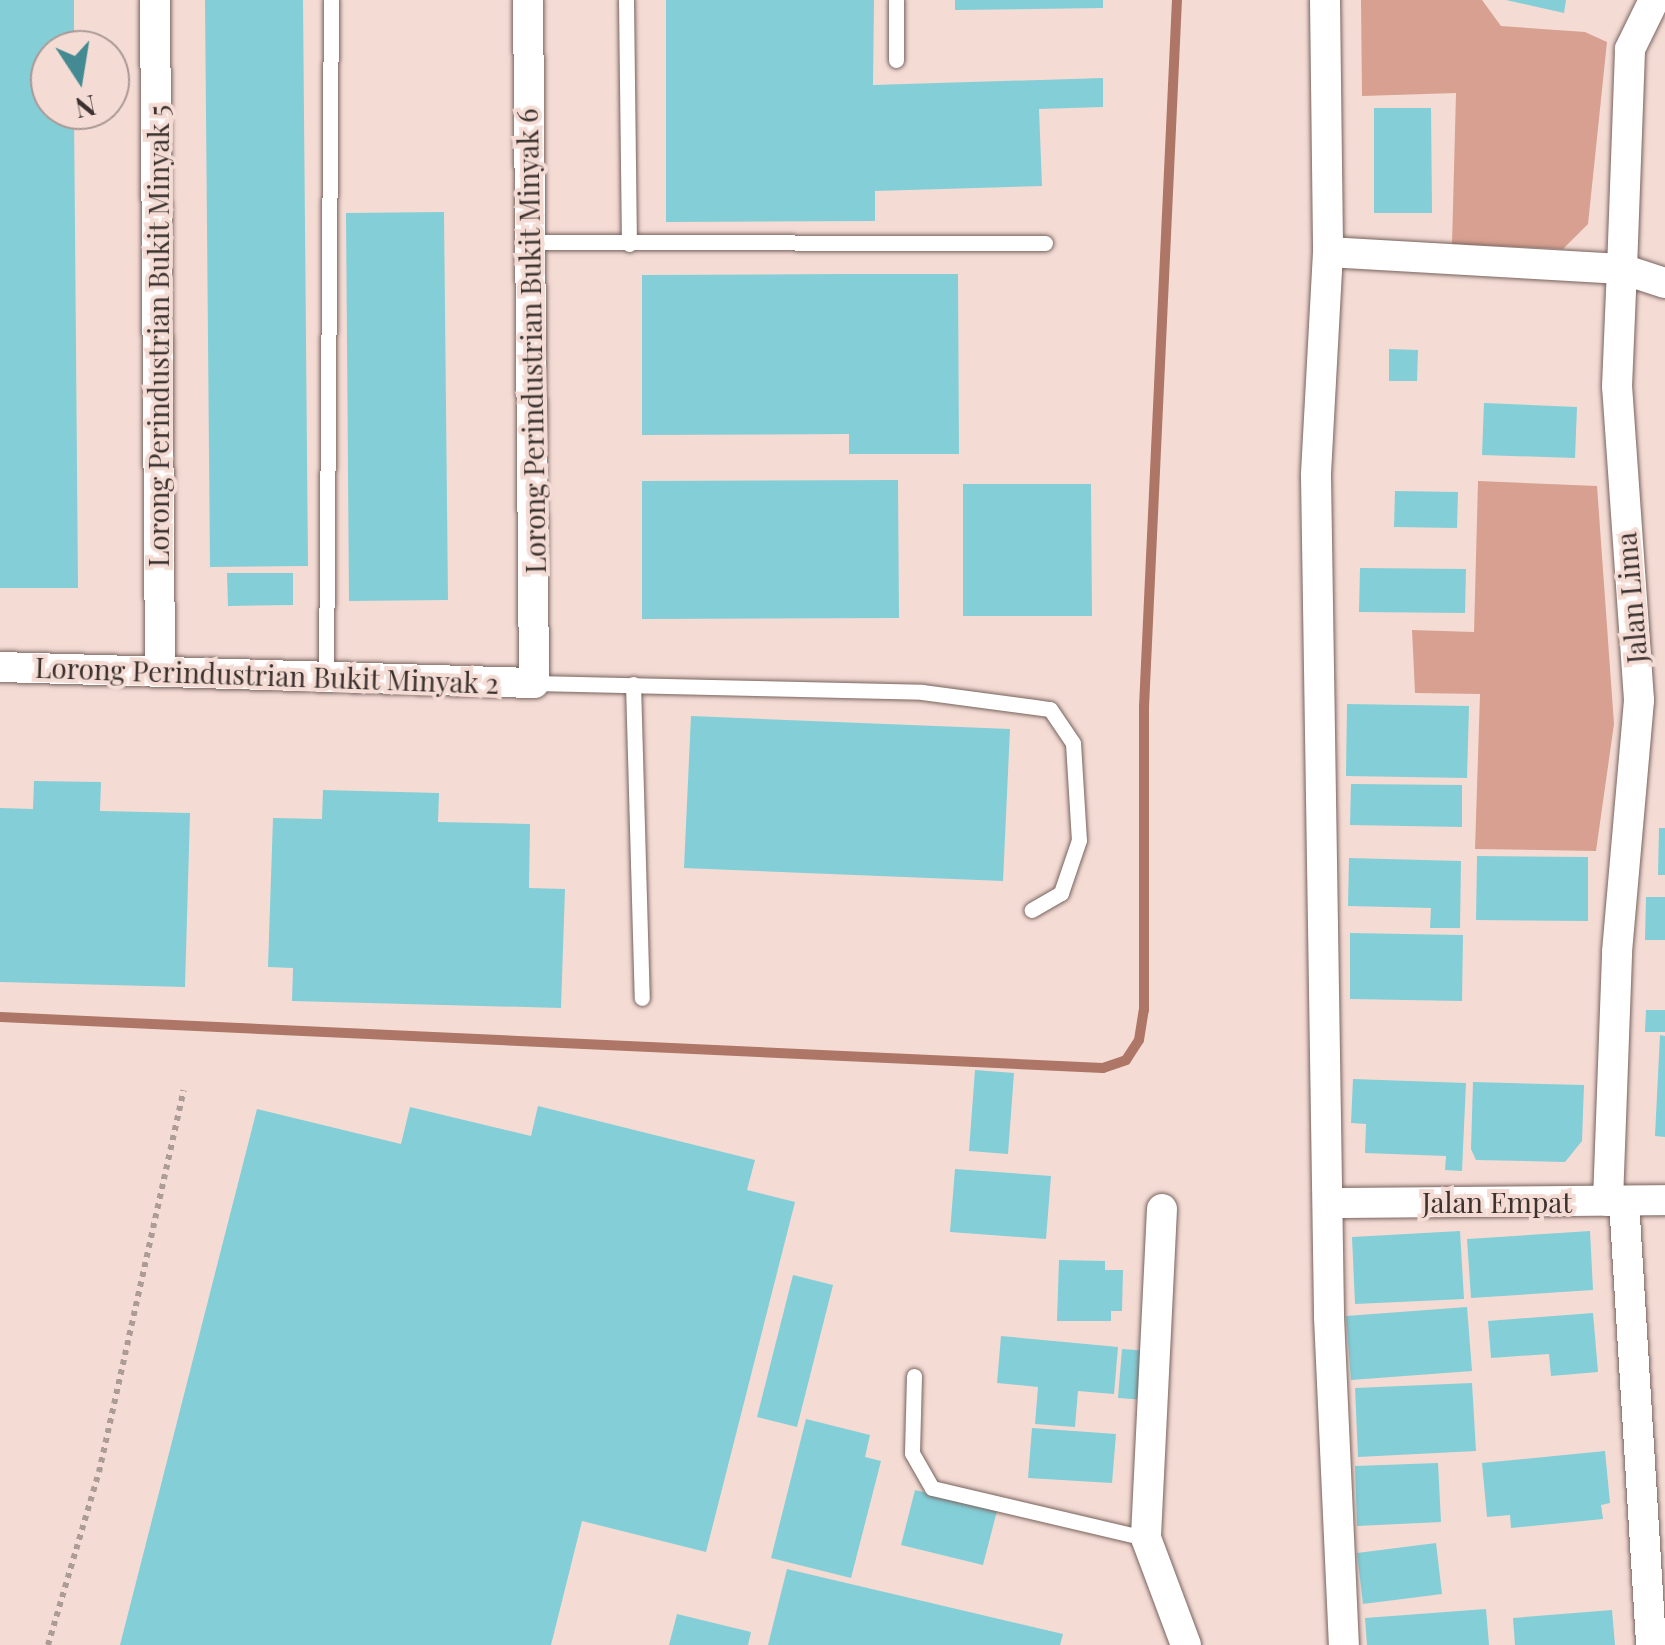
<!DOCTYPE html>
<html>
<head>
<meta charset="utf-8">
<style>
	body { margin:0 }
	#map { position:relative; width:1665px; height:1645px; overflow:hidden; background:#f4dcd5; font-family:"Playfair Display",serif }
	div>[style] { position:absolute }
	.green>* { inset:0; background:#d7a090 }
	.stream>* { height:10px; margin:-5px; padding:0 5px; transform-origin:5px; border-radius:5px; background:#ae7666 }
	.building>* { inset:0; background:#84ced7 }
	.path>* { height:6px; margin-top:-3px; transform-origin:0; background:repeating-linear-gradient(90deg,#ad9b96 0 5px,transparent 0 10px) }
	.roads { filter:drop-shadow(0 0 2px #78635d) drop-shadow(0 0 2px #78635d) }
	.lane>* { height:15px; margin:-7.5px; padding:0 7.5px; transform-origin:7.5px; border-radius:7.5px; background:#fff }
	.street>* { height:30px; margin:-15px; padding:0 15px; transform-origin:15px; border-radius:15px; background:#fff }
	span { translate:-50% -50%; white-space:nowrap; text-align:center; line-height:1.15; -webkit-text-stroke:8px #f4dcd5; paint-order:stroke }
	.street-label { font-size:28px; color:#3b322f }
	.north { position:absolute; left:30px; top:30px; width:100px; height:100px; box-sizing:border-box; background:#f4dcd5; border:2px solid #aa9893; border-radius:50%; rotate:168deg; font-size:28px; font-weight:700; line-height:40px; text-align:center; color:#3b322f }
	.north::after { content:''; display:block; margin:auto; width:35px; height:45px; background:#438a92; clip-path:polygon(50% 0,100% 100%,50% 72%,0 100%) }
</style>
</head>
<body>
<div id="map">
	<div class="green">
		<div style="clip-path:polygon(1361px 0,1482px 0,1501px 26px,1585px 32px,1607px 42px,1588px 224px,1563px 249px,1452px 244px,1456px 93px,1362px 96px)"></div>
		<div style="clip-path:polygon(1478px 481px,1597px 486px,1614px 724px,1596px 851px,1475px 849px,1480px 694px,1415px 693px,1412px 630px,1474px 632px)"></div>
	</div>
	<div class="stream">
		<div style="left:0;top:1017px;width:1104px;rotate:2.65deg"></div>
		<div style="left:1103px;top:1068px;width:24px;rotate:-19deg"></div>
		<div style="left:1126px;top:1060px;width:24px;rotate:-57deg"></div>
		<div style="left:1139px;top:1040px;width:30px;rotate:-81deg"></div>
		<div style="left:1144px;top:1010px;width:303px;rotate:-90deg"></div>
		<div style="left:1144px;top:707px;width:708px;rotate:-87.33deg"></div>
	</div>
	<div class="building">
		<div style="clip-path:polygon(0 0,74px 0,74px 50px,50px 50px,50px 110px,74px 110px,78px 588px,0 588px)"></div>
		<div style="clip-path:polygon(205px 0,303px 0,308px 566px,210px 567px)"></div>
		<div style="clip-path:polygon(666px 0,874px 0,873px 85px,1103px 78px,1103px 107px,1039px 109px,1042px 186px,875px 191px,875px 221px,666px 222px)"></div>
		<div style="clip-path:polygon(955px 0,1103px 0,1103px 8px,955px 10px)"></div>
		<div style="clip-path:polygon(1506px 0,1566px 0,1564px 13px)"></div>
		<div style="clip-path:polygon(1374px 108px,1431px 108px,1432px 213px,1374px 213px)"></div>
		<div style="clip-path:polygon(444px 212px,448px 600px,349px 601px,346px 213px)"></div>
		<div style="clip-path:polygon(849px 274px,958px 274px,959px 454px,849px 454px,849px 434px,642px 435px,642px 275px)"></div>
		<div style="clip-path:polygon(1389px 349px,1418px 350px,1417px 381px,1389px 381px)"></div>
		<div style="clip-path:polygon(1484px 403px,1577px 407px,1575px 458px,1482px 455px)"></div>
		<div style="clip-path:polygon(898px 480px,899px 618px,642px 619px,642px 481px)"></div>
		<div style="clip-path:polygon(963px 484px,1091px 484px,1092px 616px,963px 616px)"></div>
		<div style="clip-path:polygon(1395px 491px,1458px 492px,1457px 528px,1394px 527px)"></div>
		<div style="clip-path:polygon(1360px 568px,1466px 569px,1465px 613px,1359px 612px)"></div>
		<div style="clip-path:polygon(227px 573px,293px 573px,293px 605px,228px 606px)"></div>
		<div style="clip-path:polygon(1347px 704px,1469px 706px,1467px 778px,1346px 776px)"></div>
		<div style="clip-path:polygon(691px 716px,1010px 729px,1003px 881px,684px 868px)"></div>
		<div style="clip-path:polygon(34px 781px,101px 782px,100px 811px,190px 813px,185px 987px,0 982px,0 808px,33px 809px)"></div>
		<div style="clip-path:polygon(1351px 784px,1462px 785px,1462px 827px,1350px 825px)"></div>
		<div style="clip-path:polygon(323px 790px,439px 793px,438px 822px,530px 824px,529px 888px,565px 889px,561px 1008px,292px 1001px,293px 968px,268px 967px,273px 818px,322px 819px)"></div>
		<div style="clip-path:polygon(1659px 828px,1665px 828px,1665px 875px,1658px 875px)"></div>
		<div style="clip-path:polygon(1477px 856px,1588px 857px,1588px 921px,1476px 920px)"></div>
		<div style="clip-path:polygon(1349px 858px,1461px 861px,1460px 928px,1430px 928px,1431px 908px,1348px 906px)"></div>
		<div style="clip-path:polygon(1646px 897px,1665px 897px,1665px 940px,1645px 940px)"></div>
		<div style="clip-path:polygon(1350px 933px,1463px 935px,1462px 1001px,1350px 999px)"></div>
		<div style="clip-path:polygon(1646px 1010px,1665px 1010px,1665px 1032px,1645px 1032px)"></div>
		<div style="clip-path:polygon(1660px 1035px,1665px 1036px,1665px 1137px,1655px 1136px)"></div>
		<div style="clip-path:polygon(975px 1070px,1014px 1073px,1008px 1154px,969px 1151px)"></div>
		<div style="clip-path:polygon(1353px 1079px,1466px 1083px,1462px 1171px,1445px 1170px,1446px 1156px,1365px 1153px,1366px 1124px,1351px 1123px)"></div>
		<div style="clip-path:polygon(1473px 1082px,1584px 1085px,1582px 1141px,1565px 1162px,1476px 1160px,1471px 1149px)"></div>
		<div style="clip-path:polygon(538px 1106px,755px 1160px,747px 1190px,795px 1202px,706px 1552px,582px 1521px,551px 1645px,120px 1645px,257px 1109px,401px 1144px,410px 1107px,531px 1136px)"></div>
		<div style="clip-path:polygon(955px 1169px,1051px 1176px,1046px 1239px,950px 1232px)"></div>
		<div style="clip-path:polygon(1460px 1231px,1464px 1299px,1355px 1304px,1352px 1237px)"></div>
		<div style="clip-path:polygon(1590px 1231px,1593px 1290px,1471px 1298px,1467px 1239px)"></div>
		<div style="clip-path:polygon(1059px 1260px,1105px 1261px,1105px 1270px,1123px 1270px,1122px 1311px,1111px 1311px,1111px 1321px,1057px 1321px)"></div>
		<div style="clip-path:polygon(793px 1275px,833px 1285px,797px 1427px,757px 1417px)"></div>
		<div style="clip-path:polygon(1467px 1307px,1472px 1371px,1351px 1380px,1346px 1316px)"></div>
		<div style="clip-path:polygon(1593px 1313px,1598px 1372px,1551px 1376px,1549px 1354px,1491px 1358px,1488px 1321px)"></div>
		<div style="clip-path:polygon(1001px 1336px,1118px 1347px,1114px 1394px,1078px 1391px,1075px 1427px,1035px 1424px,1038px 1387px,997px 1383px)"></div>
		<div style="clip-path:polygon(1122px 1349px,1150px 1351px,1147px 1400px,1118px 1398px)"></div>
		<div style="clip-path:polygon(1472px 1383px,1476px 1451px,1358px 1457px,1355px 1388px)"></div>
		<div style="clip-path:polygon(806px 1419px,870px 1435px,865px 1457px,881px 1461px,851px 1578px,771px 1558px)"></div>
		<div style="clip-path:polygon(1032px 1428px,1116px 1434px,1112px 1483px,1028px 1478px)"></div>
		<div style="clip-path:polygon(1605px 1451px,1610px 1503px,1601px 1505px,1603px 1519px,1511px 1528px,1510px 1515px,1487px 1517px,1482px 1463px)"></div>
		<div style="clip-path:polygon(1438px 1463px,1441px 1522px,1357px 1526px,1355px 1466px)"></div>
		<div style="clip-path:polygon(915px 1490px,997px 1511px,983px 1565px,901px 1545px)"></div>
		<div style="clip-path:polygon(1436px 1543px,1442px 1594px,1363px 1604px,1357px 1553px)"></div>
		<div style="clip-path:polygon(787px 1569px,1063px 1634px,1060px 1645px,768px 1645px)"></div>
		<div style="clip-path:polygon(1486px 1609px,1489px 1645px,1367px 1645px,1365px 1618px)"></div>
		<div style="clip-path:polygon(1612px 1610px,1615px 1645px,1515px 1645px,1513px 1618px)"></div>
		<div style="clip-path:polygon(677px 1614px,751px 1632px,748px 1645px,669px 1645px)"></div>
	</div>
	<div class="path">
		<div style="left:48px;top:1645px;width:180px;rotate:-73.6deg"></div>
		<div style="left:99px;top:1472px;width:391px;rotate:-77.5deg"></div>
	</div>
	<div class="roads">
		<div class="lane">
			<div style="left:626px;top:0;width:244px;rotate:89.3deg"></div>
			<div style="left:896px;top:60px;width:60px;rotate:-90deg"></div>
			<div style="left:530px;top:242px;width:515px;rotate:0.11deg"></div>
			<div style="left:326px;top:677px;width:677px;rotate:-89.58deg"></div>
			<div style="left:534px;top:683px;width:388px;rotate:1.3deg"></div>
			<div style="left:922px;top:692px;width:129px;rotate:7.6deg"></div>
			<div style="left:1050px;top:709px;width:41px;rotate:55.9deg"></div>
			<div style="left:1073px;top:743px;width:97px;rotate:86.5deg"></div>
			<div style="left:1079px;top:840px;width:56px;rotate:108.8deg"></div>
			<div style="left:1061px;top:893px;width:34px;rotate:150deg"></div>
			<div style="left:633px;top:684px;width:314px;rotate:88.4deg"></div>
			<div style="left:914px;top:1376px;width:77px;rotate:91.5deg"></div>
			<div style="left:912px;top:1453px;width:40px;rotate:60.3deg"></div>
			<div style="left:932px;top:1488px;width:220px;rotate:13.2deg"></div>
		</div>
		<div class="street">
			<div style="left:155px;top:0;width:672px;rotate:89.57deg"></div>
			<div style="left:1325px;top:0;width:252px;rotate:89.3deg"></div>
			<div style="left:1328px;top:252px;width:224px;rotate:93.1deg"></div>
			<div style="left:1316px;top:476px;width:841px;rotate:89.11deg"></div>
			<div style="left:1329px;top:1317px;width:328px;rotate:87.4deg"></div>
			<div style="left:1328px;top:252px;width:294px;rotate:3.3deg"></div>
			<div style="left:1622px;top:269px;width:45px;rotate:18deg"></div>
			<div style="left:0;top:667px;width:534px;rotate:1.72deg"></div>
			<div style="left:534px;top:683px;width:683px;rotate:-90.5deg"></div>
			<div style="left:1608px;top:1201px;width:249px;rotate:-87.9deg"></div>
			<div style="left:1617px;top:952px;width:253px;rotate:-85deg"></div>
			<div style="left:1639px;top:700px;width:314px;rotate:-94deg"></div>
			<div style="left:1617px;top:387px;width:118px;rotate:-87.6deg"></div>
			<div style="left:1622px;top:269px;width:220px;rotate:-87.9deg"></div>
			<div style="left:1630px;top:49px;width:55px;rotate:-63.9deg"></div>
			<div style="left:1624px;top:1201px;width:445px;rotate:86.5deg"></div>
			<div style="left:1329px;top:1203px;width:336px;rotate:-0.5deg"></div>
			<div style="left:1162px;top:1209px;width:329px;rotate:92.8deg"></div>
			<div style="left:1146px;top:1538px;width:114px;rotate:69.5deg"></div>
		</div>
	</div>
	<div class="street-label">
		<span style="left:158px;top:336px;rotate:-90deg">Lorong Perindustrian Bukit Minyak 5</span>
		<span style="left:531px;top:341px;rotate:-91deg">Lorong Perindustrian Bukit Minyak 6</span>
		<span style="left:1631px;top:598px;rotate:-95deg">Jalan Lima</span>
		<span style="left:267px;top:675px;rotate:2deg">Lorong Perindustrian Bukit Minyak 2</span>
		<span style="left:1497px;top:1202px">Jalan Empat</span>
	</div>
	<div class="north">N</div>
</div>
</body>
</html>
